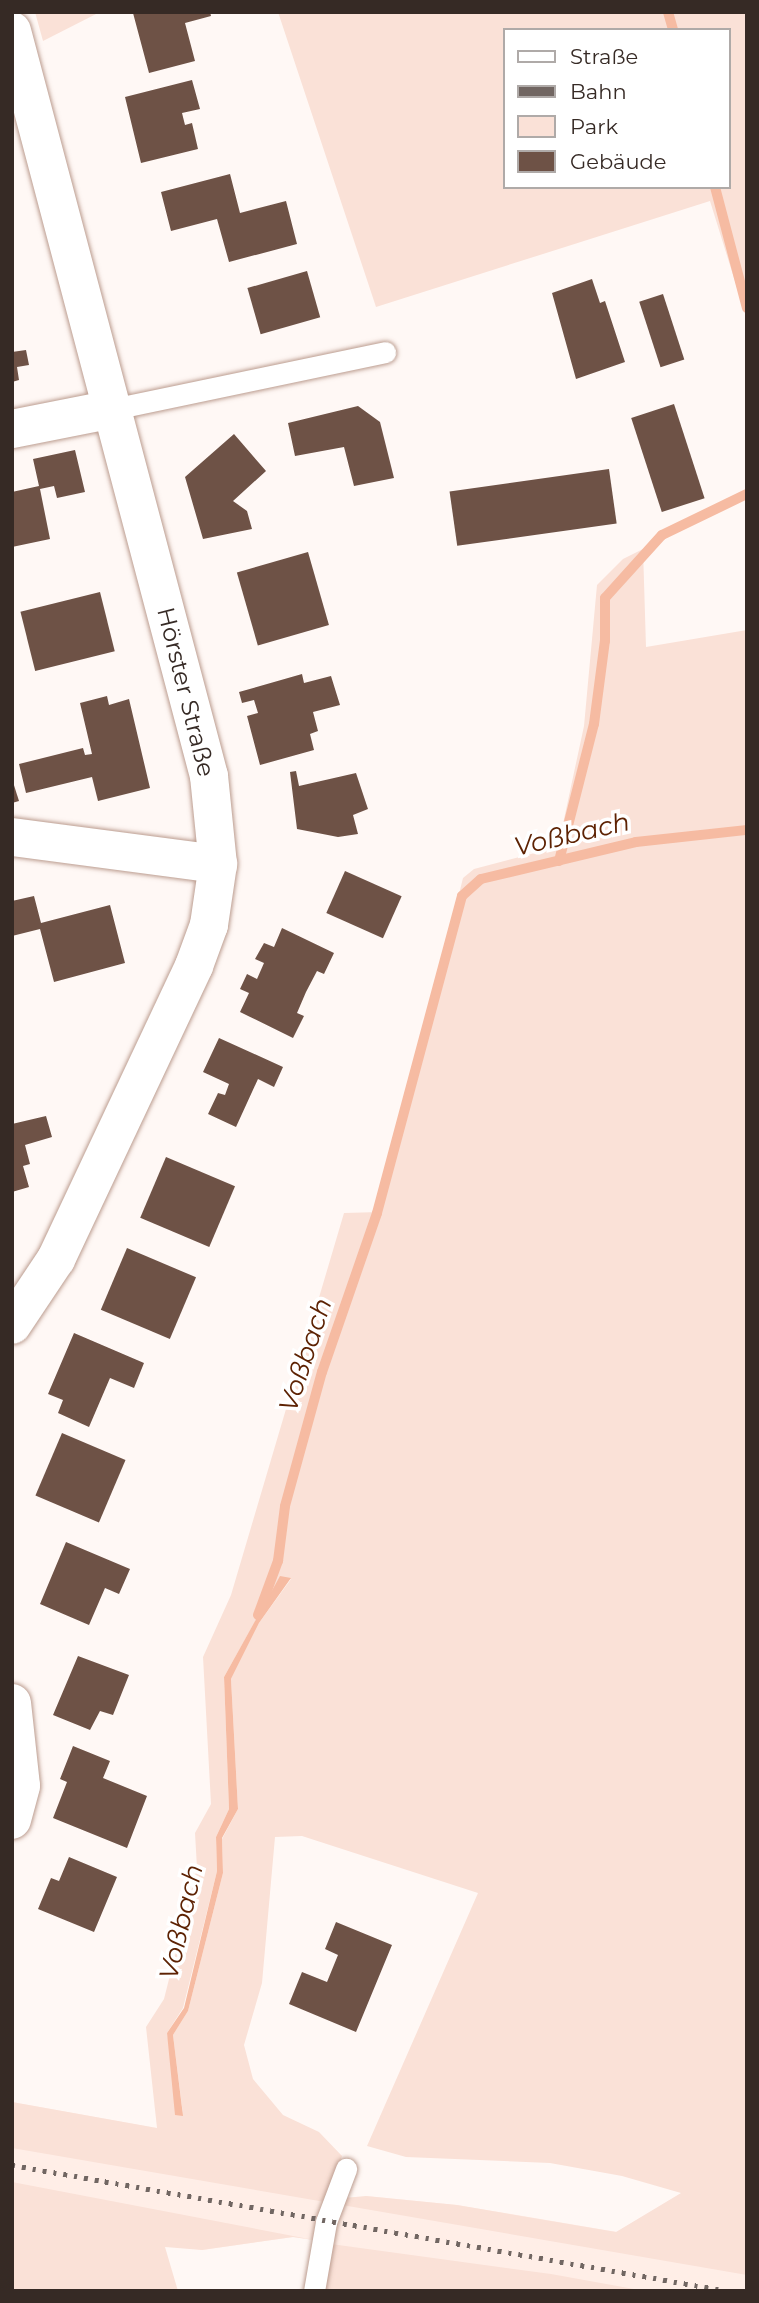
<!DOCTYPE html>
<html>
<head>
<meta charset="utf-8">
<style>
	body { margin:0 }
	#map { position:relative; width:759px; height:2303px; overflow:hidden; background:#fff8f5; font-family:Montserrat,sans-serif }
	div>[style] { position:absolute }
	.built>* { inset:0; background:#ffeee7 }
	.green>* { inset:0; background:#fae1d7 }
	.water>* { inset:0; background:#f6bba2 }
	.stream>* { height:10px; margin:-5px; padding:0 5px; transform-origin:5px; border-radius:5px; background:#f6bba2 }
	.building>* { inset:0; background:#6e5246; transform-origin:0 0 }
	.roads { filter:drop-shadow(0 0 2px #bc9d90) drop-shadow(0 0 2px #bc9d90) }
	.lane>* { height:21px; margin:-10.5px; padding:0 10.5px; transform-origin:10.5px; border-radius:10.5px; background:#fff }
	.street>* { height:38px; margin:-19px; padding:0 19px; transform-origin:19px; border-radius:19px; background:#fff }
	.rail>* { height:5px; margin-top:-2.5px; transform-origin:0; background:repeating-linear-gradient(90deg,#716662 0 3.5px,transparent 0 10.5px) }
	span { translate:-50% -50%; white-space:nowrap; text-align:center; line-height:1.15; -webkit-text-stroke:7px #fff; paint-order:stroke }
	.street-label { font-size:24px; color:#362a25 }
	.water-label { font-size:26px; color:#5d2203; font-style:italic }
	.frame { position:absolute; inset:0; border:14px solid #362a25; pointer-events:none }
	.legend { position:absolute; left:503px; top:28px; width:228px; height:161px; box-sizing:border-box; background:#fff; border:2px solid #afaaa8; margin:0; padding:9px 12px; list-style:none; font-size:21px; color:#362a25 }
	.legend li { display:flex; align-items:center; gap:14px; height:35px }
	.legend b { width:35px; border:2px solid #afaaa8 }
</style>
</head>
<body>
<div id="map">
	<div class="built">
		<div style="clip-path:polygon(12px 2102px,167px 2130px,327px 2191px,314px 2240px,293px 2237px,202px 2250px,12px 2216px)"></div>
		<div style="clip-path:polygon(366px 2196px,457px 2205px,747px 2254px,747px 2291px,523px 2291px,331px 2244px,342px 2205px)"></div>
	</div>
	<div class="green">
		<div style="clip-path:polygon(35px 12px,100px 12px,43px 41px)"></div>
		<div style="clip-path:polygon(evenodd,278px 12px,747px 12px,747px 320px,710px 201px,376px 307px,278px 12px,505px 30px,729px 30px,729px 187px,505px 187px,505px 30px)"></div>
		<div style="clip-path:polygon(evenodd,643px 549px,646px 647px,747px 630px,747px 2275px,342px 2205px,344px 2198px,366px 2196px,457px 2205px,616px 2232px,681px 2193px,622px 2176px,550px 2163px,406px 2157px,367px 2146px,478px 1893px,302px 1836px,275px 1837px,262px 1983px,244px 2045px,253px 2079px,283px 2115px,319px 2132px,342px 2156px,325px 2202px,12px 2148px,12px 2102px,157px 2128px,146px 2027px,164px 1999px,197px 1868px,195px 1833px,211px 1804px,203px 1657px,231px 1595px,344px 1213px,380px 1212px,463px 878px,474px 869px,558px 847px,584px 726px,597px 585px,623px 559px,643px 549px,280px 1577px,291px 1579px,259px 1623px,231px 1679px,238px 1809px,222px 1839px,223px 1873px,188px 2011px,173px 2035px,183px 2115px,167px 2033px,183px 2008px,217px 1871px,216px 1837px,229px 1809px,224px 1677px,280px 1577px)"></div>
		<div style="clip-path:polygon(12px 2182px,314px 2240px,293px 2237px,202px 2250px,165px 2247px,178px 2291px,12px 2291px)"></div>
		<div style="clip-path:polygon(331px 2244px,551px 2274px,645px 2291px,325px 2291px)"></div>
	</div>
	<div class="water">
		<div style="clip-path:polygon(280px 1576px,291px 1578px,259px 1623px,231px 1679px,238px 1809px,222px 1838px,223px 1873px,188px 2011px,173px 2035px,183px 2116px,175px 2115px,167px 2033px,184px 2008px,217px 1871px,216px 1837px,229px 1809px,224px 1677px)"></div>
	</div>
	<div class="stream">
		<div style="left:668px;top:12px;width:19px;rotate:74deg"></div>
		<div style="left:715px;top:187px;width:125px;rotate:75.2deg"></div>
		<div style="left:559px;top:861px;width:141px;rotate:-75.7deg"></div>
		<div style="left:594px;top:724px;width:84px;rotate:-82.5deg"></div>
		<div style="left:605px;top:641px;width:43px;rotate:-90deg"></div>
		<div style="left:605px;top:598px;width:85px;rotate:-47.9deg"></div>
		<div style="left:662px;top:535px;width:94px;rotate:-25.8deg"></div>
		<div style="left:258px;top:1615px;width:58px;rotate:-69.7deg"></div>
		<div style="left:278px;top:1561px;width:55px;rotate:-82.7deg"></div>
		<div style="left:285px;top:1506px;width:139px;rotate:-74.6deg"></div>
		<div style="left:322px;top:1372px;width:168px;rotate:-70.9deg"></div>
		<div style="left:377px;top:1213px;width:328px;rotate:-75deg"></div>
		<div style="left:462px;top:896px;width:25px;rotate:-42deg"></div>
		<div style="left:481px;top:879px;width:159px;rotate:-13.4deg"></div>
		<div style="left:636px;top:842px;width:112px;rotate:-6.2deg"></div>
	</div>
	<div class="building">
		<div style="clip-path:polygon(210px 12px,211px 16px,185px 23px,195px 61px,149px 73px,133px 13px)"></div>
		<div style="clip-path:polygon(192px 80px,200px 109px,182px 113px,185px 125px,192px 123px,198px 149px,141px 163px,125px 97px)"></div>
		<div style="clip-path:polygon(230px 174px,240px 213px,286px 201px,297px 244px,229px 262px,217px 219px,171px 231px,161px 192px)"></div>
		<div style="left:307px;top:271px;width:48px;height:62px;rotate:74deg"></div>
		<div style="clip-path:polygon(592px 279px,600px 303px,605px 301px,625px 362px,576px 379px,552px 293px)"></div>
		<div style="left:663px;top:294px;width:69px;height:25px;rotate:72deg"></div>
		<div style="clip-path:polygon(26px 350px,29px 365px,17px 367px,19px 380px,12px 382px,12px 352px)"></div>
		<div style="left:674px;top:404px;width:99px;height:45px;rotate:72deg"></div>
		<div style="clip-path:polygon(358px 406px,380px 422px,394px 478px,354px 486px,344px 447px,295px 456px,288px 423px)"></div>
		<div style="clip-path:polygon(234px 434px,266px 471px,233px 501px,247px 511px,252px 529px,203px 539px,185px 477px)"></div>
		<div style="clip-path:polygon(75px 450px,85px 492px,57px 498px,54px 486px,40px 489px,50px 539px,12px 547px,12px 492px,39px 486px,33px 459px)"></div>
		<div style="left:609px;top:469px;width:55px;height:161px;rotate:82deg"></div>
		<div style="left:308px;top:552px;width:76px;height:74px;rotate:74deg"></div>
		<div style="left:100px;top:592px;width:61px;height:82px;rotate:76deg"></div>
		<div style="clip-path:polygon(302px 674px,304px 683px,331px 676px,340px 705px,313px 712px,318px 731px,310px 734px,314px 750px,260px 765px,247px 716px,258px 713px,254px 700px,242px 703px,239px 692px)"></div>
		<div style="clip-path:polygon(107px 696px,109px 705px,129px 699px,150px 788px,98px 801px,92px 777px,26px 793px,19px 764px,83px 748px,85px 755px,92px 754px,80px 703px)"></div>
		<div style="clip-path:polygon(296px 771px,299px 786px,356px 773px,368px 809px,353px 815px,358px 834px,338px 837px,297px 829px,290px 772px)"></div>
		<div style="clip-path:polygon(12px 779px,19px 801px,12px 803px)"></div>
		<div style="left:345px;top:871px;width:62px;height:46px;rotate:24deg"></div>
		<div style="clip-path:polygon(34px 896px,41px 923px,110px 905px,125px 963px,54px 982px,40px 929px,12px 936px,12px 901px)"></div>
		<div style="clip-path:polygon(282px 928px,334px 953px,324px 974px,317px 971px,306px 992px,297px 1013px,304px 1016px,293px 1038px,240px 1012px,249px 993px,240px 989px,247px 974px,257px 979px,264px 963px,255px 959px,264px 943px,274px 947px)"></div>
		<div style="clip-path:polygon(219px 1038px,283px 1067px,274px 1087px,258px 1079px,236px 1127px,208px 1114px,218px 1093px,225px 1095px,229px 1084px,203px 1072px)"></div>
		<div style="clip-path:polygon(46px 1116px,52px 1137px,25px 1145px,30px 1164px,23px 1166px,29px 1187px,12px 1192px,12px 1124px)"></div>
		<div style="left:166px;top:1157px;width:75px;height:66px;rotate:23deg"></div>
		<div style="left:127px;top:1248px;width:75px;height:67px;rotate:23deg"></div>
		<div style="clip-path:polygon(74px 1333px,144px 1363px,134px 1388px,110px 1378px,89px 1427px,58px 1413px,63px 1400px,48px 1394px)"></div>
		<div style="left:62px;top:1433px;width:69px;height:68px;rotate:23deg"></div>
		<div style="clip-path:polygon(66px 1542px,130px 1569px,119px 1594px,105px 1588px,89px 1625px,40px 1604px)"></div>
		<div style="clip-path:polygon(78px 1656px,129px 1675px,113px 1715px,100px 1711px,90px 1730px,53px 1715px)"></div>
		<div style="clip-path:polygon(73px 1746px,110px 1761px,103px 1778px,147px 1796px,127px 1848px,53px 1818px,67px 1782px,60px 1779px)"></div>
		<div style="clip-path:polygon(69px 1857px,117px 1877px,94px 1932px,38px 1909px,51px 1878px,59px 1881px)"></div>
		<div style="clip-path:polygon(336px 1922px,392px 1945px,356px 2032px,289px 2004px,302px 1972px,327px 1982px,338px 1955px,325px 1949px)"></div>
	</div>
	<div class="roads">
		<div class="lane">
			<div style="left:113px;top:409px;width:278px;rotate:-11.8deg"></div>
			<div style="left:314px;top:2291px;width:70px;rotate:-80.1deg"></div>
			<div style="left:326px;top:2222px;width:57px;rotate:-69.3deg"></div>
		</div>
		<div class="street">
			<div style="left:12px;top:31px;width:771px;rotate:75.19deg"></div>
			<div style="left:209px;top:776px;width:88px;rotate:84.2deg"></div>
			<div style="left:218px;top:864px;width:62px;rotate:98.4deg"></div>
			<div style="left:209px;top:925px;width:44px;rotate:110.1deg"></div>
			<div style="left:194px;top:966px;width:324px;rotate:115.2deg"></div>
			<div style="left:56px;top:1259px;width:79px;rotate:123.7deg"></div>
			<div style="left:12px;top:429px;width:103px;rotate:-11.2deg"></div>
			<div style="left:12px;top:837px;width:208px;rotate:7.5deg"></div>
			<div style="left:12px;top:1703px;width:83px;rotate:83.8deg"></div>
			<div style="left:21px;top:1786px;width:35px;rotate:105deg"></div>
		</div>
	</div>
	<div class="rail">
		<div style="left:12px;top:2165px;width:726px;rotate:9.99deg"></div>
	</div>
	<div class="street-label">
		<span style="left:186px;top:692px;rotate:76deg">Hörster Straße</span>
	</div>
	<div class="water-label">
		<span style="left:572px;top:835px;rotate:-13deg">Voßbach</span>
		<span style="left:306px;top:1355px;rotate:-72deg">Voßbach</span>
		<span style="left:182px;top:1922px;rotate:-77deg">Voßbach</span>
	</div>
	<div class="frame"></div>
	<ul class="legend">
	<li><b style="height:9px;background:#fff"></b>Straße</li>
	<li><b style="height:9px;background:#716662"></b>Bahn</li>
	<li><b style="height:19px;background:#fae1d7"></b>Park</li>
	<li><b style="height:19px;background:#6e5246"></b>Gebäude</li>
	</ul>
</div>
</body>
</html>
